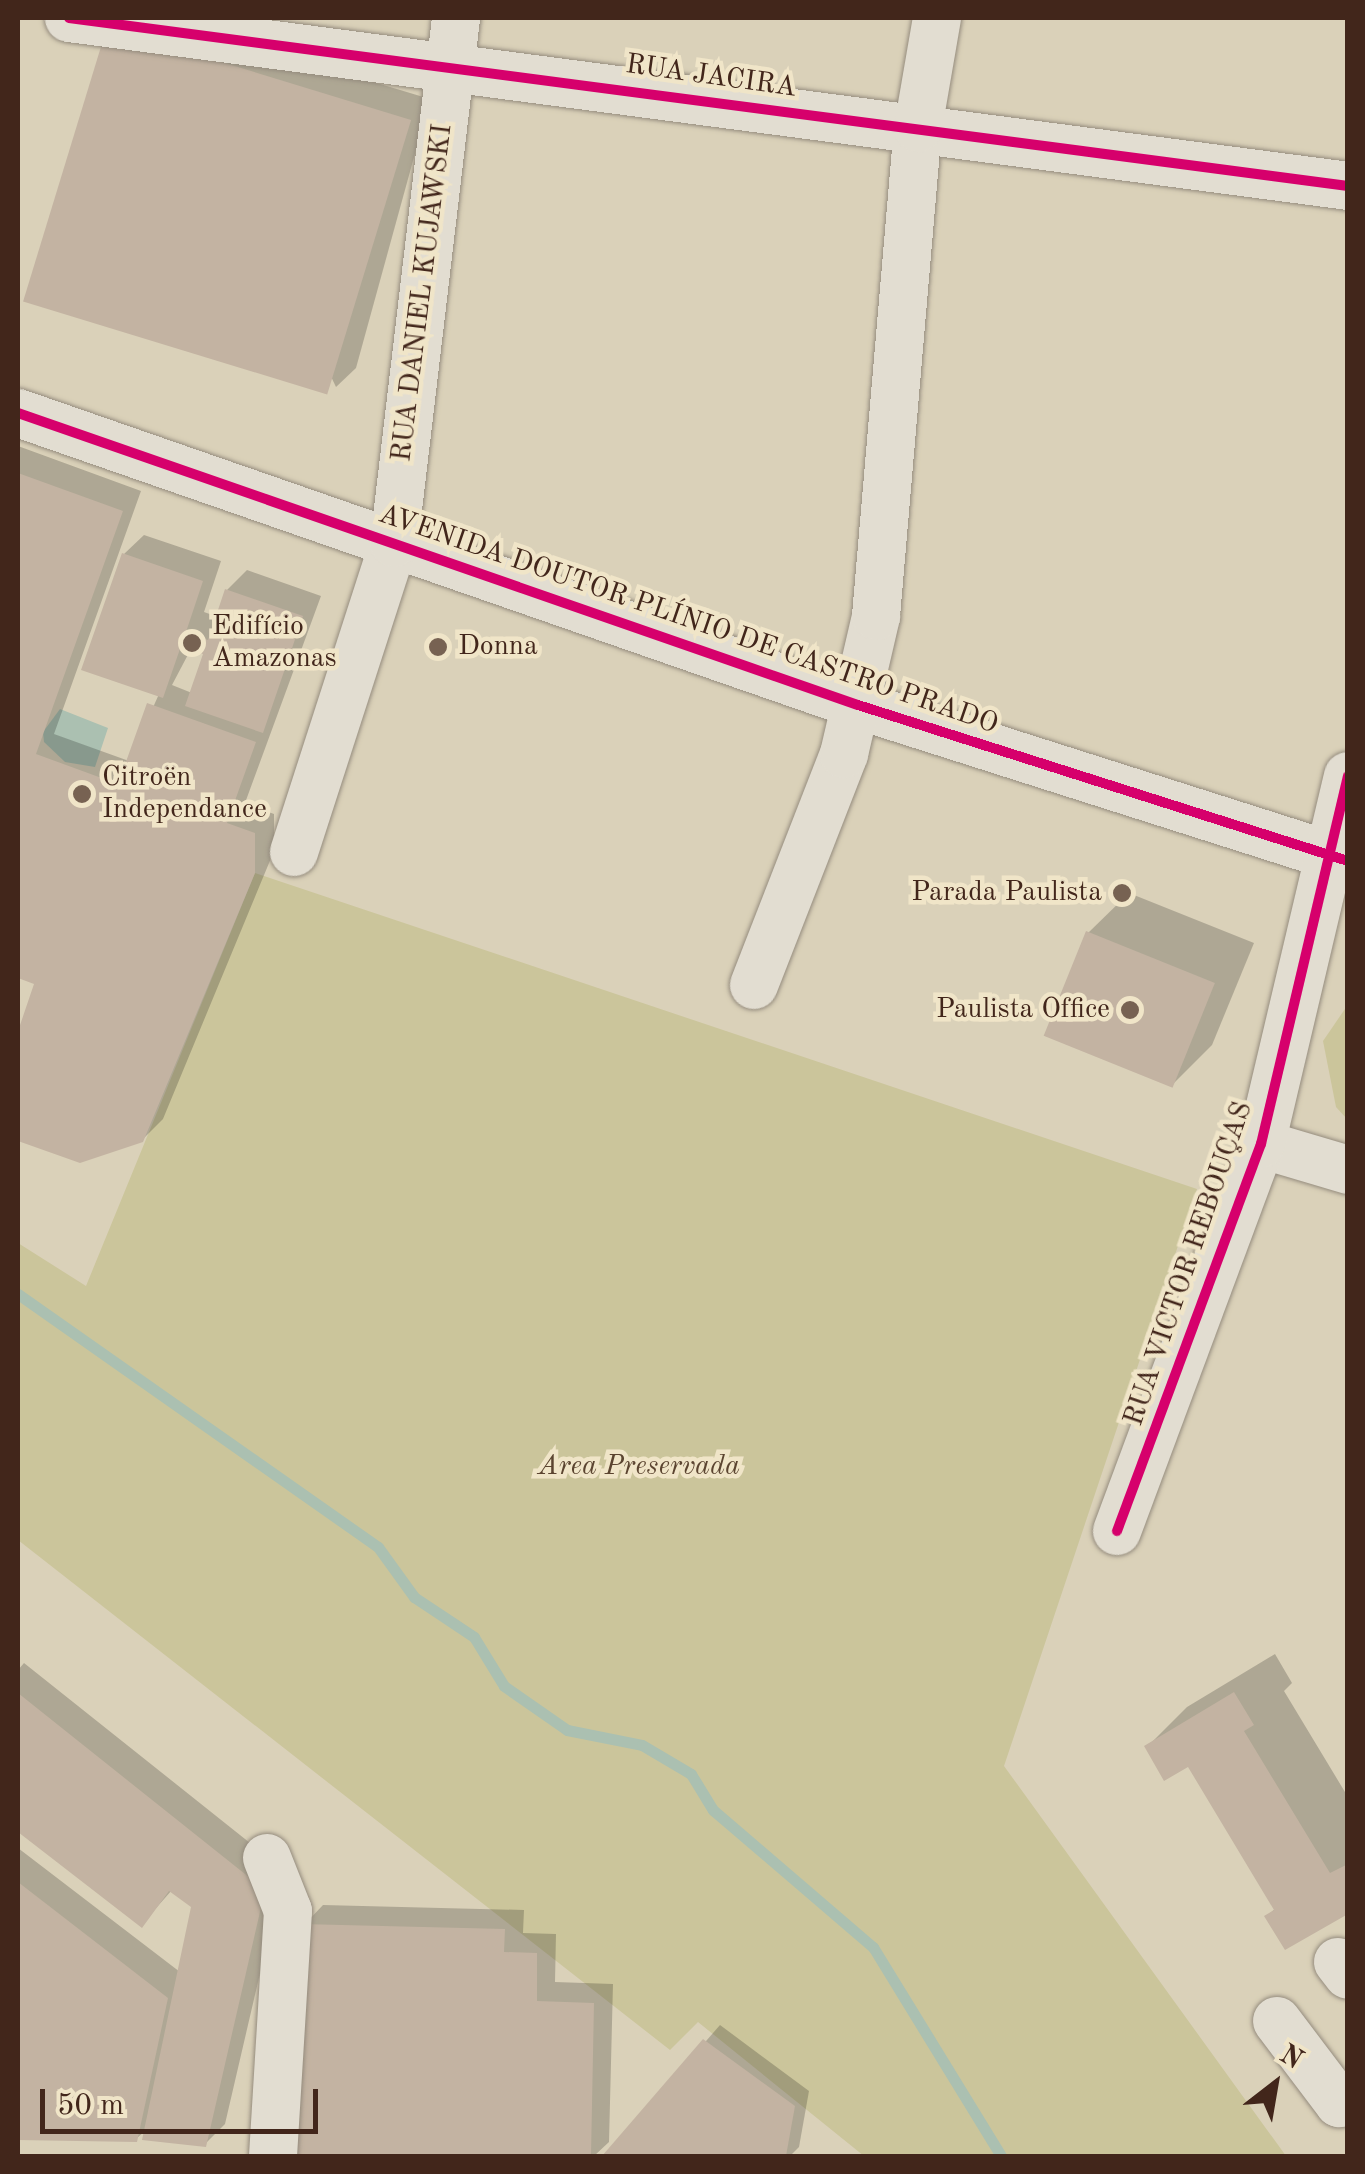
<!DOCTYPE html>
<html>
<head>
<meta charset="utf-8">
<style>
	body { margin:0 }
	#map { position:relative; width:1365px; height:2174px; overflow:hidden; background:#dad1b9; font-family:"Old Standard TT",serif }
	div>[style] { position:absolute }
	.green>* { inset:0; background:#cbc59b }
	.water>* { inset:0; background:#abc0b1 }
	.shadow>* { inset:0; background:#0003 }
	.stream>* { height:11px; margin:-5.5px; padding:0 5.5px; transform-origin:5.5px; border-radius:5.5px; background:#abc0b1 }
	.building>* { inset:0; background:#c3b3a2; transform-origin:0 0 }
	.roads { filter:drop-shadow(0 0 2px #958c7e) drop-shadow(0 0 2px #958c7e) }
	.minor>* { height:48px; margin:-24px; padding:0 24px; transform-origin:24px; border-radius:24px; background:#e2ddd1 }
	.cycleway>* { height:10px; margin:-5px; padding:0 5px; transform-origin:5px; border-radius:5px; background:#d6006c }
	.dots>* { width:28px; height:28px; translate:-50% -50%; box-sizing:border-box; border:5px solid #f0e5c8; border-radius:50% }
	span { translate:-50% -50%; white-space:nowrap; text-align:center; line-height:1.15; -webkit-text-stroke:9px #f0e5c8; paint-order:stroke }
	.street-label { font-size:28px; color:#42261b }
	.poi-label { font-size:28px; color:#42261b }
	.left { translate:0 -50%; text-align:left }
	.right { translate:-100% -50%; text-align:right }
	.park-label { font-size:28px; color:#5b4430; font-style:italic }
	.frame { position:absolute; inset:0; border:20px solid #42261b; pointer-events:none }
	.north { position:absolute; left:1225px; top:2034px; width:100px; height:100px; -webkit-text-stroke:8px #f0e5c8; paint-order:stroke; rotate:31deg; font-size:28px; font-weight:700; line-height:40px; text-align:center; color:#42261b }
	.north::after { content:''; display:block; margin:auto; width:35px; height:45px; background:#42261b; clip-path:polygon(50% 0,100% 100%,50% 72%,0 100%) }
	.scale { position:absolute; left:40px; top:2089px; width:278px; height:45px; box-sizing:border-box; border:5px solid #42261b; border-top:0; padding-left:12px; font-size:30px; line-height:35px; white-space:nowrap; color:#42261b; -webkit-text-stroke:8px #f0e5c8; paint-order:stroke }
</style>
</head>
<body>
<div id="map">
	<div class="green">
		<div style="clip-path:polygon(255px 873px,1197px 1189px,1004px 1766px,1286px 2156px,864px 2156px,698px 2022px,670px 2050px,18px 1540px,18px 1243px,86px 1286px)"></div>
		<div style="clip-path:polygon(1347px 1006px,1347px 1119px,1336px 1107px,1323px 1041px)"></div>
	</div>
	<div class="water">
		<div style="clip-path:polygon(60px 709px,108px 728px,95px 767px,65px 762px,44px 742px,43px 732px)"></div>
	</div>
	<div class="shadow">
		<div style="clip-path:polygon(161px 18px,430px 99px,356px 368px,336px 387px)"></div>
		<div style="clip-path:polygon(evenodd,18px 446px,141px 491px,54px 734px,129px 761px,159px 694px,124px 554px,144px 535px,221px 561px,204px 612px,218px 617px,227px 590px,247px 570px,321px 596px,245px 803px,274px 814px,274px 851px,163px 1119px,142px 1140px,80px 1161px,18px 1138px,18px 1038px,37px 982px,18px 975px,18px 446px,192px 647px,206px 652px,192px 693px,172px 685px,192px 647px)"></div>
		<div style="clip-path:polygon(1129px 893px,1254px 943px,1212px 1045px,1172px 1085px,1088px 933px)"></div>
		<div style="clip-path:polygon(1275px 1654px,1292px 1683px,1284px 1691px,1348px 1797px,1348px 1911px,1267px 1916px,1276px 1908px,1189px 1764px,1147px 1747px,1187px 1707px)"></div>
		<div style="clip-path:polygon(24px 1663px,284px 1870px,225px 2124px,205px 2144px,147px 2129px,136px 2139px,18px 2138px,18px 1848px,180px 1972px,194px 1906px,172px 1890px,142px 1924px,18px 1828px,18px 1670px)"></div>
		<div style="clip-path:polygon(323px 1905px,524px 1910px,523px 1933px,556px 1934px,555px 1982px,613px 1984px,609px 2142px,594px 2156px,299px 2154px,304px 1925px)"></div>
		<div style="clip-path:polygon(720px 2025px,809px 2091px,799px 2147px,790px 2156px,606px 2156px)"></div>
	</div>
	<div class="stream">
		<div style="left:18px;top:1294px;width:440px;rotate:35.1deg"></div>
		<div style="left:378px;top:1547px;width:62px;rotate:54.2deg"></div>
		<div style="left:414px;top:1597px;width:72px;rotate:33.7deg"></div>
		<div style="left:474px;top:1637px;width:57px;rotate:58.5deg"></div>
		<div style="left:504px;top:1686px;width:77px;rotate:34.9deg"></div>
		<div style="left:567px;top:1730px;width:76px;rotate:11.3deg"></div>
		<div style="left:642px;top:1745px;width:57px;rotate:30.6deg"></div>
		<div style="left:691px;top:1774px;width:42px;rotate:58.6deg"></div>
		<div style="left:713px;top:1810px;width:211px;rotate:40.6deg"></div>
		<div style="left:873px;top:1947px;width:245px;rotate:58.5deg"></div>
	</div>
	<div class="building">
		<div style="left:107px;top:27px;width:318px;height:287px;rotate:17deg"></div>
		<div style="clip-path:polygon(18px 473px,123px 511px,36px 754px,118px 784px,147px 703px,256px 742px,227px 823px,255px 833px,255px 873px,143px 1142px,80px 1163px,18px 1141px,18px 1031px,34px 984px,18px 978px)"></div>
		<div style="clip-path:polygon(122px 553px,203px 581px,186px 632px,208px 640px,225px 589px,303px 616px,263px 733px,185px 706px,203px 654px,181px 646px,163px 698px,81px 670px)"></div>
		<div style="left:1086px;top:931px;width:139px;height:113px;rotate:22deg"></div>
		<div style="clip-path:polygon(1234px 1692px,1254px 1725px,1244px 1731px,1330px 1873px,1348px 1864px,1348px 1914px,1285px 1950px,1264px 1916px,1274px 1910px,1188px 1767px,1164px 1781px,1144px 1746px)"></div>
		<div style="clip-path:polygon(18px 1693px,265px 1890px,206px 2147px,142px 2140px,191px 1907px,169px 1891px,142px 1928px,18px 1832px)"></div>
		<div style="clip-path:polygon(18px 1882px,168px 1998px,137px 2142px,18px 2140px)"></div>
		<div style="clip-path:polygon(301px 1924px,505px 1929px,504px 1952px,537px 1953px,537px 2001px,594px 2003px,591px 2156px,296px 2156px)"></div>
		<div style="clip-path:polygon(703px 2039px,795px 2106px,786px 2156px,602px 2156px)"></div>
	</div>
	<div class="roads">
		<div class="minor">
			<div style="left:69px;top:18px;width:1290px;rotate:7.48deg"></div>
			<div style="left:18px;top:413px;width:889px;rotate:19.17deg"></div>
			<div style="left:858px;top:705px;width:514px;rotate:17.66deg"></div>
			<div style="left:294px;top:852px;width:325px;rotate:-72.1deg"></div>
			<div style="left:394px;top:543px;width:529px;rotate:-83.26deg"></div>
			<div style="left:754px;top:985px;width:248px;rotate:-68.7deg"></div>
			<div style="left:844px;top:754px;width:142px;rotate:-76.9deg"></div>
			<div style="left:876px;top:616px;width:490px;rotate:-85.1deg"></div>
			<div style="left:918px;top:128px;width:112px;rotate:-80.2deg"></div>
			<div style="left:1261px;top:1144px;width:91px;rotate:16.6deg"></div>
			<div style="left:1117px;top:1531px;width:413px;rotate:-69.6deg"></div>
			<div style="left:1261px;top:1144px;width:378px;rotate:-76.7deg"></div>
			<div style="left:267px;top:1858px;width:57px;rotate:68.4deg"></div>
			<div style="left:288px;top:1911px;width:245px;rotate:93.5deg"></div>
			<div style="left:1338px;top:1962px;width:16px;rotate:52deg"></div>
			<div style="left:1277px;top:2021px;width:103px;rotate:52.9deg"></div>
			<div style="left:1339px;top:2103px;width:11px;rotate:-34deg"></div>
		</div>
	</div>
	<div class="cycleway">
		<div style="left:69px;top:18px;width:1290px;rotate:7.48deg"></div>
		<div style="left:18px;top:413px;width:889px;rotate:19.17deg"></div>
		<div style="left:858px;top:705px;width:514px;rotate:17.66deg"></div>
		<div style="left:1117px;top:1531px;width:413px;rotate:-69.6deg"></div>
		<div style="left:1261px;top:1144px;width:378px;rotate:-76.7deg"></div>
	</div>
	<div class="dots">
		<div style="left:192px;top:643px;background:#776252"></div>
		<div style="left:438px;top:647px;background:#776252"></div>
		<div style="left:82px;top:794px;background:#776252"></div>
		<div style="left:1122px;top:893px;background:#776252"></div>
		<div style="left:1130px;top:1010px;background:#776252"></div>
	</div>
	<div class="street-label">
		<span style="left:711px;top:77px;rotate:8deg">RUA JACIRA</span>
		<span style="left:423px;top:293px;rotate:-83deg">RUA DANIEL KUJAWSKI</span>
		<span style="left:688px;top:620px;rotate:19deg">AVENIDA DOUTOR PLÍNIO DE CASTRO PRADO</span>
		<span style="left:1189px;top:1264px;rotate:-71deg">RUA VICTOR REBOUÇAS</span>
	</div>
	<div class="poi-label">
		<span class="left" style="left:212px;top:643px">Edifício<br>Amazonas</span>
		<span class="left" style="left:458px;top:647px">Donna</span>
		<span class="left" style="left:102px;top:794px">Citroën<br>Independance</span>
		<span class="right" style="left:1102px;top:893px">Parada Paulista</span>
		<span class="right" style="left:1110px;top:1010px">Paulista Office</span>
	</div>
	<div class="park-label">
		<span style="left:639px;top:1467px">Area Preservada</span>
	</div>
	<div class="frame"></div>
	<div class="north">N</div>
	<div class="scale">50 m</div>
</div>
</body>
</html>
